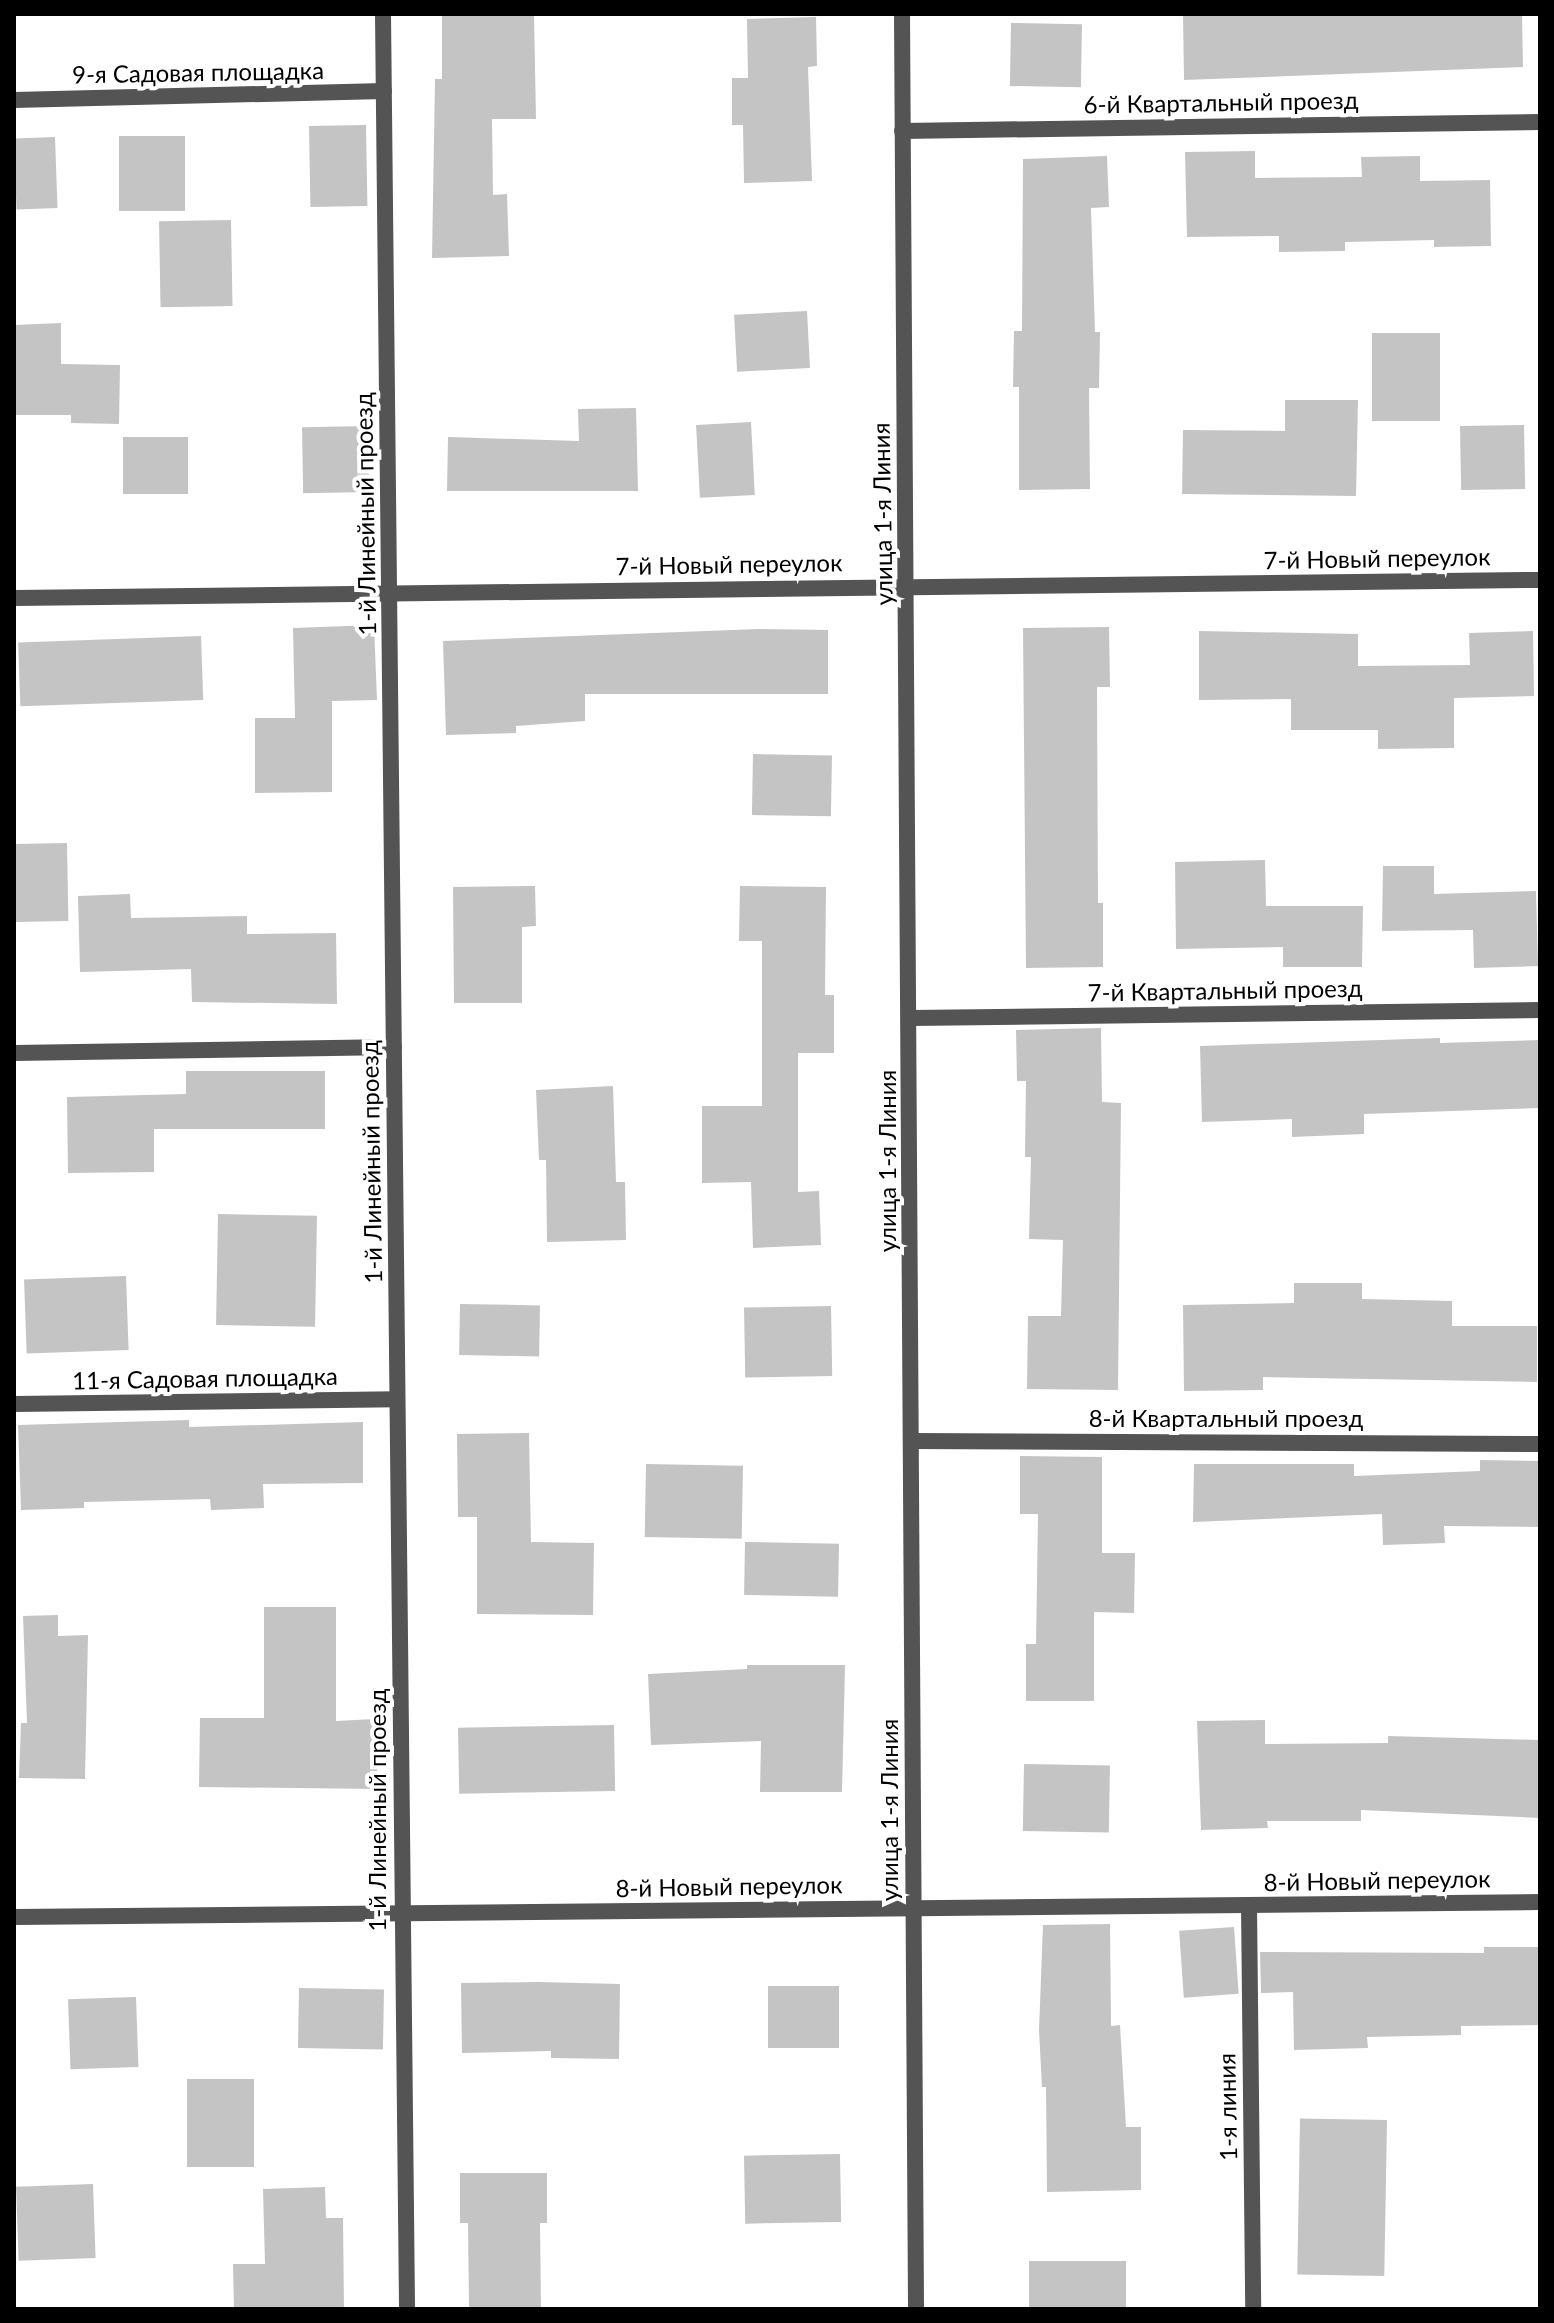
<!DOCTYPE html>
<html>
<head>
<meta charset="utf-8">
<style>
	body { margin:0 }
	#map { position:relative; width:1554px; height:2323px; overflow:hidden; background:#fff; font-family:Lato,sans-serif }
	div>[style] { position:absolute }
	.building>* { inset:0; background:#c4c4c4; transform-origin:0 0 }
	.street>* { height:16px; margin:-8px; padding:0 8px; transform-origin:8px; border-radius:8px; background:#545454 }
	span { translate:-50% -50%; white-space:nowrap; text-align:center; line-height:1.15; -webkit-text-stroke:8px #fff; paint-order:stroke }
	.street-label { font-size:24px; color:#000 }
	.frame { position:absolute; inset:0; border:16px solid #000; pointer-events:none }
</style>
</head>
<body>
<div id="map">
	<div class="building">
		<div style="clip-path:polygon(442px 14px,534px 14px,536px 119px,492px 119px,493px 195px,507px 194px,509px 256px,432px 258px,435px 79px,442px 79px)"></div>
		<div style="clip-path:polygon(1183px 14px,1522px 14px,1523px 67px,1184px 80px)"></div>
		<div style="clip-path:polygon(816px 17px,817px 66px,808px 67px,812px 181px,744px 183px,743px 125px,732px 125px,732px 78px,748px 78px,747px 19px)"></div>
		<div style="left:1011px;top:23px;width:71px;height:63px;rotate:1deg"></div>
		<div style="left:366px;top:125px;width:81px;height:57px;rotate:89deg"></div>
		<div style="left:119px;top:136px;width:66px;height:75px"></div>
		<div style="left:55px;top:137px;width:71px;height:41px;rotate:88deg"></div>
		<div style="clip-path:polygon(1255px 151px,1255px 178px,1362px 177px,1361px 157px,1420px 156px,1420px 181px,1490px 180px,1491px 246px,1434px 247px,1434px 240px,1345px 242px,1345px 251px,1279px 252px,1279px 236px,1187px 237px,1185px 152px)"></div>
		<div style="clip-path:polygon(1107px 156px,1109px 207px,1091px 208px,1095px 332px,1100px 332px,1099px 388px,1089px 388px,1090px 489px,1019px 490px,1019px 387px,1013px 387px,1014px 331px,1022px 331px,1023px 159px)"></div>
		<div style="left:231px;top:220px;width:86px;height:72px;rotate:89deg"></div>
		<div style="left:807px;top:311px;width:57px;height:73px;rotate:87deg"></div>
		<div style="clip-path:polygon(61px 323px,61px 364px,120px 365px,119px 424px,71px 423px,71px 415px,14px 415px,14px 325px)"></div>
		<div style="left:1440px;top:333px;width:88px;height:68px;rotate:90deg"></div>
		<div style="clip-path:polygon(1285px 400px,1358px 400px,1356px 496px,1182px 494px,1183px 430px,1285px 431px)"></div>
		<div style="clip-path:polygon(636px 408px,638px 491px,447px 491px,448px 437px,579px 441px,578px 409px)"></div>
		<div style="left:751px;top:422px;width:73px;height:55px;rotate:87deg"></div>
		<div style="left:1524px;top:425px;width:64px;height:64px;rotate:89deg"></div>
		<div style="left:368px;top:426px;width:66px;height:66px;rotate:89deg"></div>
		<div style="left:123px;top:437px;width:65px;height:57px"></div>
		<div style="clip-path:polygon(374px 625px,377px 700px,332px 701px,332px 792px,255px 793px,255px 718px,295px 718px,293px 628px)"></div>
		<div style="clip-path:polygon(1109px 627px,1110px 687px,1097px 687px,1098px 903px,1103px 903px,1103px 967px,1026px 968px,1023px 628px)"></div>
		<div style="clip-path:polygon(759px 629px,828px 630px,828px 694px,585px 694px,585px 721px,516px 726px,516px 733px,446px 735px,443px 641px)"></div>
		<div style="clip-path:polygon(1199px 631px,1358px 634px,1358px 666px,1470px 665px,1469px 633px,1533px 631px,1534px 696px,1454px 698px,1454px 748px,1378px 749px,1378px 730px,1291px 730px,1291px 699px,1199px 700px)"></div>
		<div style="left:201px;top:636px;width:64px;height:183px;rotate:88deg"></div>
		<div style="left:753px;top:754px;width:79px;height:61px;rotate:1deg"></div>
		<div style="left:67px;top:843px;width:78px;height:53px;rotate:89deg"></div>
		<div style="clip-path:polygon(1265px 860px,1266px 906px,1363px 906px,1362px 967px,1283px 967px,1283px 947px,1176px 949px,1175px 862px)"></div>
		<div style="clip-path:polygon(1383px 866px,1434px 866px,1434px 894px,1536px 891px,1538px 966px,1474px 968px,1473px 930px,1382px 931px)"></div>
		<div style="clip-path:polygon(535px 886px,536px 926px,522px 927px,522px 1003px,454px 1003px,453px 887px)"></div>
		<div style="clip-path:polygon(740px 886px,826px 887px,825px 995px,834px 995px,834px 1053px,798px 1053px,798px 1192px,819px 1191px,821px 1245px,753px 1248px,751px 1182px,702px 1183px,702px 1106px,762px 1106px,762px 941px,739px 941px)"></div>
		<div style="clip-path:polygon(130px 894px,131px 918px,247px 916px,247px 934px,336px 933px,337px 1004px,192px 1002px,191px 969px,80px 972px,78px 896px)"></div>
		<div style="clip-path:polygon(1101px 1028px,1102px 1102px,1121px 1103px,1118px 1390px,1027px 1389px,1028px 1316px,1061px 1316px,1063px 1240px,1029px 1239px,1031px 1157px,1025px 1157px,1026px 1081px,1017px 1081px,1016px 1030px)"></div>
		<div style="clip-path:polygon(1440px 1038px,1440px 1043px,1540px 1040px,1540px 1108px,1364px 1114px,1364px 1134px,1292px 1137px,1292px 1119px,1202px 1122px,1200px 1046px)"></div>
		<div style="clip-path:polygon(186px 1071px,325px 1071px,325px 1129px,154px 1129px,154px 1172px,68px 1173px,67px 1097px,186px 1094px)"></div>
		<div style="clip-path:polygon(613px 1086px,616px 1182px,625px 1182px,626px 1240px,547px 1242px,546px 1160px,539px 1160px,536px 1090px)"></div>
		<div style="left:218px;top:1214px;width:99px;height:111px;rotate:1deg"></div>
		<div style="left:126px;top:1276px;width:74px;height:102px;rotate:88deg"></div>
		<div style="clip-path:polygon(1294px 1283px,1362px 1283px,1362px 1299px,1452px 1301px,1452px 1326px,1537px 1326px,1537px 1382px,1263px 1377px,1263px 1390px,1184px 1391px,1183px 1305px,1294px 1303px)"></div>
		<div style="left:460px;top:1304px;width:80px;height:51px;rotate:1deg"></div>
		<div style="left:831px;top:1306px;width:70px;height:87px;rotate:89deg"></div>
		<div style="clip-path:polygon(189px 1420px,189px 1427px,363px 1422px,363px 1483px,263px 1484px,264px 1508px,211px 1510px,210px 1499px,84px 1502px,84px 1508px,21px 1510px,18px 1425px)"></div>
		<div style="clip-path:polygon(529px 1433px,531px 1542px,594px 1543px,593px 1615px,477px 1614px,477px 1517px,458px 1517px,457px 1434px)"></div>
		<div style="clip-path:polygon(1020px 1456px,1102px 1457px,1102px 1553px,1135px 1553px,1134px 1613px,1094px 1612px,1094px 1701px,1026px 1701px,1026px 1644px,1036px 1644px,1038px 1514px,1020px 1514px)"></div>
		<div style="clip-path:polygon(1480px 1460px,1540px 1461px,1540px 1527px,1444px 1526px,1445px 1543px,1383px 1545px,1382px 1514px,1193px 1522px,1194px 1464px,1354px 1464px,1354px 1476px,1480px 1471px)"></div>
		<div style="left:646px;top:1464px;width:97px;height:73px;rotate:1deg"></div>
		<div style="left:745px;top:1542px;width:94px;height:53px;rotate:1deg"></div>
		<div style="clip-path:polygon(264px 1607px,336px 1607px,336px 1721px,375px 1719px,378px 1789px,199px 1787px,200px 1718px,264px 1718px)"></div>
		<div style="clip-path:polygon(58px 1615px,58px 1636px,88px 1635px,85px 1779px,19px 1778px,21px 1723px,27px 1723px,23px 1616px)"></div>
		<div style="clip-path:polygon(747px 1665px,845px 1665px,842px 1792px,760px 1792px,761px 1741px,651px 1745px,648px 1674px,747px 1669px)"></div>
		<div style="clip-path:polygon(1265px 1720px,1265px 1744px,1388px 1743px,1388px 1736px,1540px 1740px,1540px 1818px,1361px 1810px,1361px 1821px,1267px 1821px,1268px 1828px,1201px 1830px,1197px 1721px)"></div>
		<div style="left:614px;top:1725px;width:66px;height:156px;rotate:89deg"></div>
		<div style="left:1024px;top:1764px;width:86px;height:67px;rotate:1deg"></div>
		<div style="clip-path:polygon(1110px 1924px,1111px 2026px,1120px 2025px,1126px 2127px,1141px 2127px,1141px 2190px,1047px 2192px,1046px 2087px,1042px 2087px,1039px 2030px,1043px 1925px)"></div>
		<div style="left:1234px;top:1927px;width:67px;height:55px;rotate:86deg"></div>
		<div style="clip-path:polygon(1484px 1947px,1540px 1947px,1540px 2025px,1461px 2026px,1461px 2035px,1367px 2037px,1368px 2048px,1294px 2050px,1293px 1992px,1261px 1993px,1260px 1952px,1484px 1953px)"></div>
		<div style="clip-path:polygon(538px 1982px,620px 1984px,619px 2059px,551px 2058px,551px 2051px,462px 2053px,461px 1983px)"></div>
		<div style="left:768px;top:1986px;width:71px;height:62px"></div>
		<div style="left:299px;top:1988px;width:85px;height:60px;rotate:1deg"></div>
		<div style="left:136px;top:1997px;width:70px;height:68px;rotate:88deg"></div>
		<div style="left:187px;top:2079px;width:67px;height:88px"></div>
		<div style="left:1387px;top:2120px;width:156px;height:87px;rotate:91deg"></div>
		<div style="left:840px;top:2154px;width:68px;height:96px;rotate:89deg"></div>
		<div style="clip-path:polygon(460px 2173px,547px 2173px,547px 2223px,540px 2223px,541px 2309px,469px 2309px,468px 2223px,460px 2223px)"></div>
		<div style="left:93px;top:2184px;width:74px;height:77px;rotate:88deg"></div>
		<div style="clip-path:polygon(325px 2187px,326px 2218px,343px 2218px,344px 2309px,234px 2309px,233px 2264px,265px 2264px,263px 2189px)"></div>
		<div style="left:1126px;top:2261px;width:48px;height:97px;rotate:90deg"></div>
	</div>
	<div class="street">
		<div style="left:383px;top:14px;width:2295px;rotate:89.4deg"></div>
		<div style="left:902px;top:14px;width:2295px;rotate:89.65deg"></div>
		<div style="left:14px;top:100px;width:370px;rotate:-1.4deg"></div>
		<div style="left:902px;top:131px;width:638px;rotate:-0.81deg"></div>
		<div style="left:14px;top:598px;width:1526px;rotate:-0.68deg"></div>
		<div style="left:911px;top:1018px;width:629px;rotate:-0.73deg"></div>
		<div style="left:14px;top:1053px;width:380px;rotate:-0.9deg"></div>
		<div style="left:14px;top:1404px;width:383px;rotate:-0.7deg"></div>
		<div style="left:911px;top:1441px;width:629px;rotate:0.27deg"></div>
		<div style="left:1249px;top:1905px;width:404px;rotate:89.4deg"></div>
		<div style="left:14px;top:1917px;width:1526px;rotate:-0.56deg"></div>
	</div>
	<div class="street-label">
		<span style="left:198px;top:72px;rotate:-1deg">9-я Садовая площадка</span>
		<span style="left:1221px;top:102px;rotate:-1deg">6-й Квартальный проезд</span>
		<span style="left:365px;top:514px;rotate:-91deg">1-й Линейный проезд</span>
		<span style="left:882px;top:514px;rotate:-91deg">улица 1-я Линия</span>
		<span style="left:1377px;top:558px;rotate:-1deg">7-й Новый переулок</span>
		<span style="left:729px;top:564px;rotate:-1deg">7-й Новый переулок</span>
		<span style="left:1225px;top:990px;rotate:-1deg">7-й Квартальный проезд</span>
		<span style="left:887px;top:1161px;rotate:-90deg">улица 1-я Линия</span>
		<span style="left:371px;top:1162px;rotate:-91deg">1-й Линейный проезд</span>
		<span style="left:205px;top:1378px;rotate:-1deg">11-я Садовая площадка</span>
		<span style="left:1226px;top:1418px">8-й Квартальный проезд</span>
		<span style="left:377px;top:1810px;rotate:-90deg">1-й Линейный проезд</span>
		<span style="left:889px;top:1810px;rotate:-90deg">улица 1-я Линия</span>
		<span style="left:1377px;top:1880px;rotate:-1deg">8-й Новый переулок</span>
		<span style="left:729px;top:1886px;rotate:-1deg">8-й Новый переулок</span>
		<span style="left:1227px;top:2107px;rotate:-91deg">1-я линия</span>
	</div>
	<div class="frame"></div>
</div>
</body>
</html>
